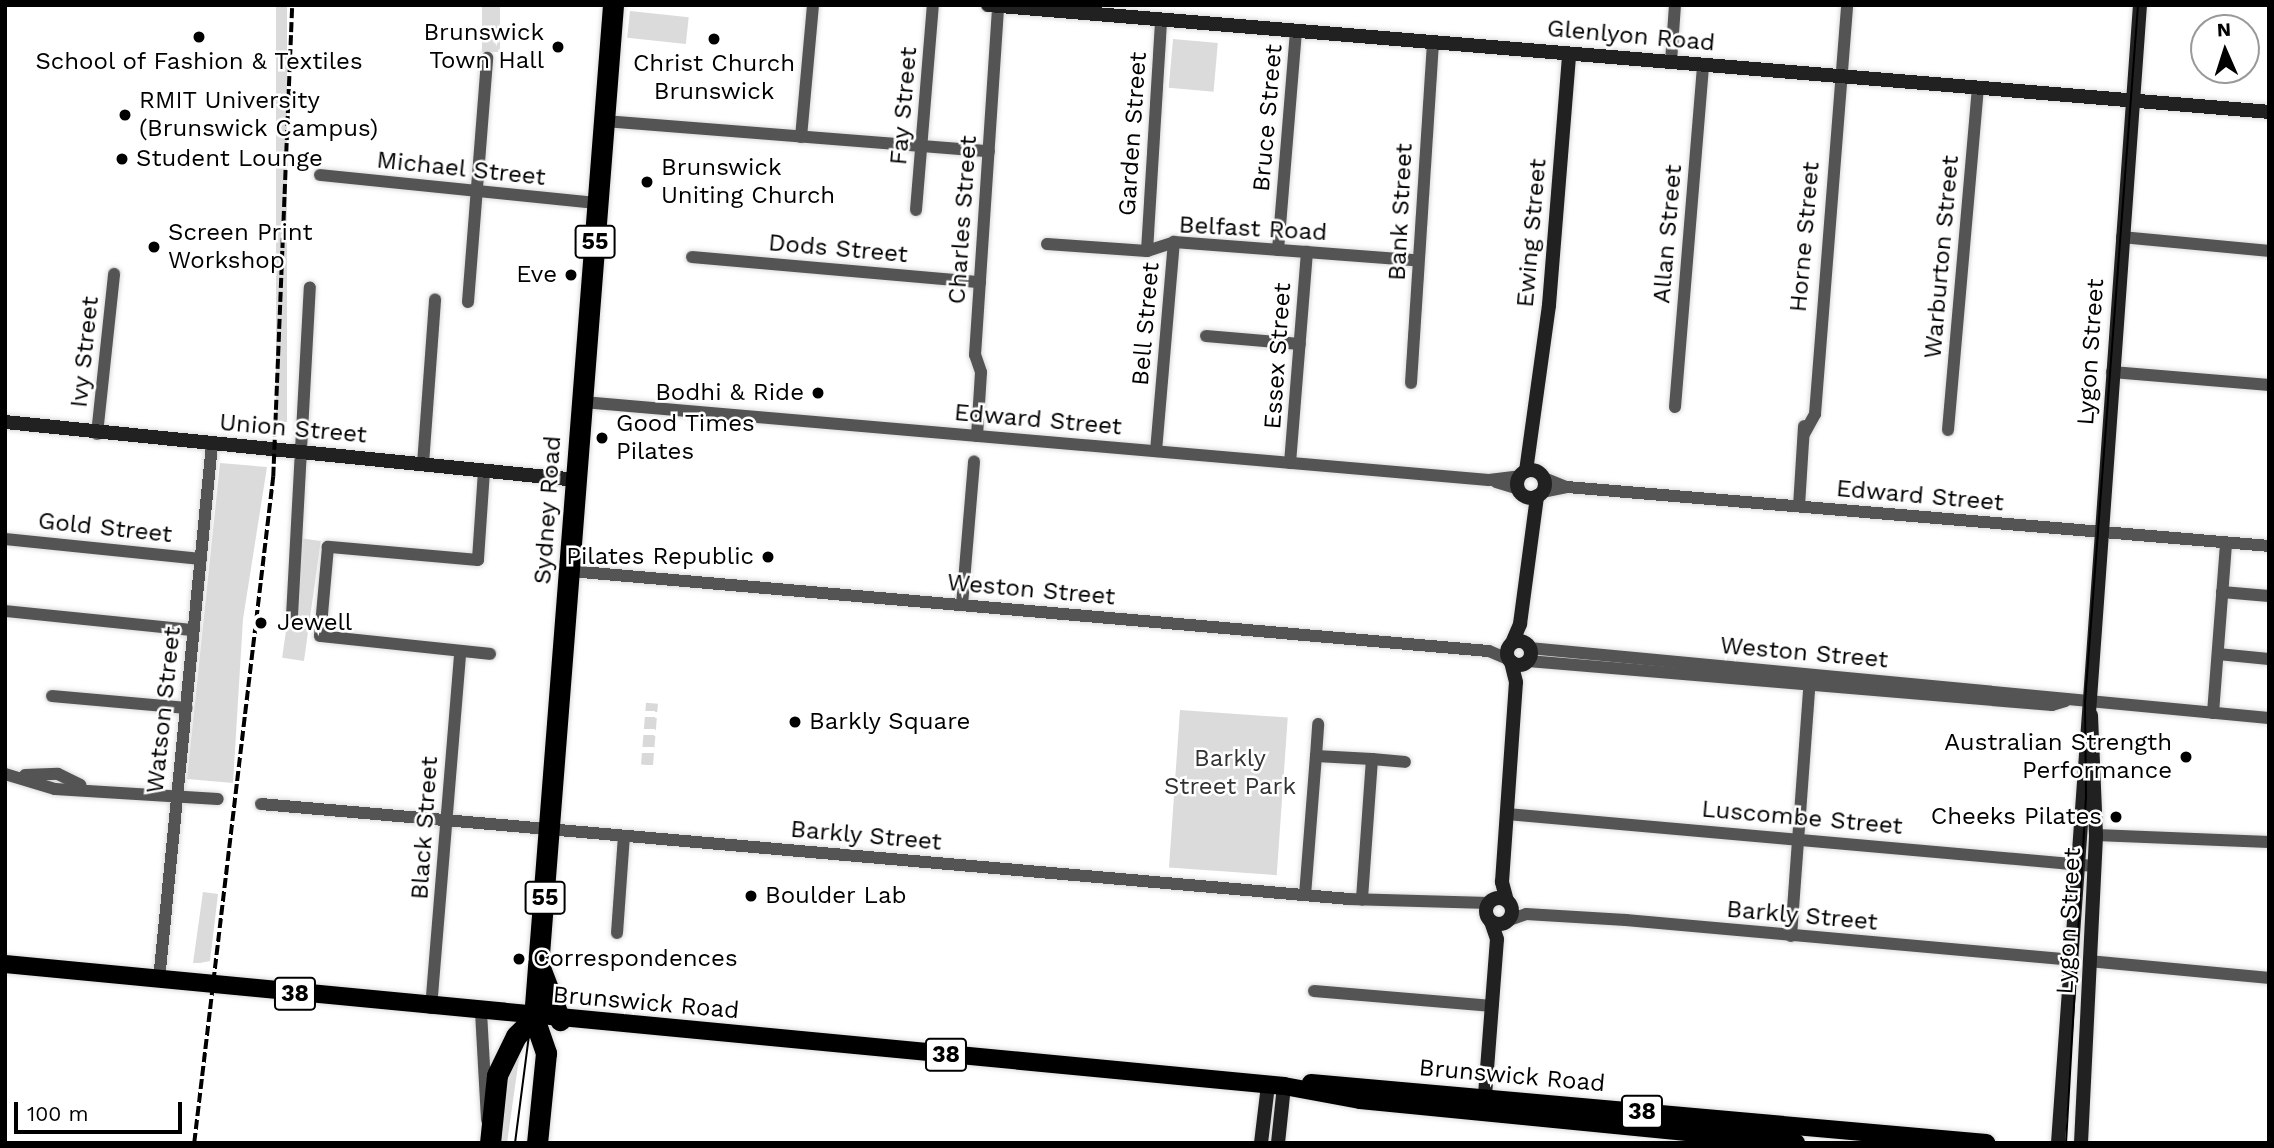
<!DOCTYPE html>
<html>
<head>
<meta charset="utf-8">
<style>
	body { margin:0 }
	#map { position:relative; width:2274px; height:1148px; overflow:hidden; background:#fff; font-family:"Work Sans",sans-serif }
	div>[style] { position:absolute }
	.green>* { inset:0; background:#dbdbdb; transform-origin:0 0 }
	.street-tunnel>* { height:12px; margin-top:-6px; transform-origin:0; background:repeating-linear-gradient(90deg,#d9d9d9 0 12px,transparent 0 18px) }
	.roads { filter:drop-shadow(0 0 2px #dbdbdb) drop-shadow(0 0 2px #dbdbdb) }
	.street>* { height:12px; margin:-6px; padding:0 6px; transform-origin:6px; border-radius:6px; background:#545454 }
	.secondary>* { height:14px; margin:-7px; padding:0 7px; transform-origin:7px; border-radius:7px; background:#212121 }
	.secondary>.ring { margin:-7px; padding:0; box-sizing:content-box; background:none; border:14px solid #212121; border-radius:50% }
	.primary>* { height:18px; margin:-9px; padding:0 9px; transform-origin:9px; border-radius:9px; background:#000 }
	.highway>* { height:21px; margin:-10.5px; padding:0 10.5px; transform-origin:10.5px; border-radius:10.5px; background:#000 }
	.tram>* { height:2px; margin:-1px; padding:0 1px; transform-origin:1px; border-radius:1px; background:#000 }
	.rail>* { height:3.5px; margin-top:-1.75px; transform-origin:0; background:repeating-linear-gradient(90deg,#000 0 10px,transparent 0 13.5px) }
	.dots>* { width:19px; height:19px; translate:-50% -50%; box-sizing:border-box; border:4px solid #fff; border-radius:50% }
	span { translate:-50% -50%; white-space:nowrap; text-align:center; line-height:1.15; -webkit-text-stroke:5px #fff; paint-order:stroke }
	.shield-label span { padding:2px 5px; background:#fff; border:2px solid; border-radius:5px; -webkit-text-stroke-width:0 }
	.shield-label { font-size:23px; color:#000; font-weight:700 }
	.poi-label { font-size:24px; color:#000 }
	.right { translate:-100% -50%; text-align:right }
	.left { translate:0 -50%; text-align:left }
	.street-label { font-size:24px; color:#000 }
	.park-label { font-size:24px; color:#323232 }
	.frame { position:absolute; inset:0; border:7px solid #000; pointer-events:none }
	.north { position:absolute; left:2190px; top:14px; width:70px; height:70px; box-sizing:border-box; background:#fff; border:2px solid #999; border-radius:50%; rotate:357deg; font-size:19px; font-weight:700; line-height:28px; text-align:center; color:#000 }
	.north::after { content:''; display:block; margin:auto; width:24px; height:32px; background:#000; clip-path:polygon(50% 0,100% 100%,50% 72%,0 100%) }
	.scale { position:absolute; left:14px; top:1102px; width:168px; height:32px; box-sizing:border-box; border:4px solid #000; border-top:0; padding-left:9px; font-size:21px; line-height:24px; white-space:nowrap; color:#000; -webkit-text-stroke:5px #fff; paint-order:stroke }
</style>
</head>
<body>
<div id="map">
	<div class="green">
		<div style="left:276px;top:5px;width:11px;height:417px"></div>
		<div style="left:482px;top:5px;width:18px;height:47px"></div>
		<div style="left:630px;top:11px;width:59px;height:27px;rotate:6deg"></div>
		<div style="left:1173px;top:39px;width:45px;height:49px;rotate:5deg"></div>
		<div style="clip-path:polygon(220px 463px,267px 467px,243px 619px,233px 783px,187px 779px)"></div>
		<div style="left:299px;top:538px;width:22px;height:121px;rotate:8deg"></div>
		<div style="left:1180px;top:710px;width:108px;height:158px;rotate:4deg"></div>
		<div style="clip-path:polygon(203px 892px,218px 894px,210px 961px,200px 963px,193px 963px)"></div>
		<div style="clip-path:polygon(521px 1044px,507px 1143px,498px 1143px,499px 1096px)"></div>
	</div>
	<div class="street-tunnel">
		<div style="left:647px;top:765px;width:62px;rotate:-85.4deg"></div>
	</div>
	<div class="roads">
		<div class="street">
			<div style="left:1671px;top:62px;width:57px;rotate:-86deg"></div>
			<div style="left:604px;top:121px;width:386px;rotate:4.5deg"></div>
			<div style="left:801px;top:137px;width:133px;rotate:-84.8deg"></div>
			<div style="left:320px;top:175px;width:279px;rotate:5.8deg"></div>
			<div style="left:916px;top:210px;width:206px;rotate:-85.3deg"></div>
			<div style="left:2122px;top:237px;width:148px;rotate:5.4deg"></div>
			<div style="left:1047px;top:244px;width:100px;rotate:4deg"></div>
			<div style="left:1147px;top:251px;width:28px;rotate:-18deg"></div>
			<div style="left:1174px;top:242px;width:242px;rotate:4.3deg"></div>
			<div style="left:1278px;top:250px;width:220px;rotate:-85.3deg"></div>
			<div style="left:1147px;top:251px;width:232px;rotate:-86.5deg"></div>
			<div style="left:692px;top:257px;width:289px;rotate:5deg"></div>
			<div style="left:468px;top:302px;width:245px;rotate:-85.5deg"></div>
			<div style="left:1206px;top:336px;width:94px;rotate:4.9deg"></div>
			<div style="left:2112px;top:372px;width:158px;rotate:4.7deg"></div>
			<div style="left:1411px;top:383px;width:342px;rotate:-86.3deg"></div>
			<div style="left:583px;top:402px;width:909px;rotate:4.92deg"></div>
			<div style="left:1489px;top:480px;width:31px;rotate:-7deg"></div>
			<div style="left:1675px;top:407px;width:343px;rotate:-85.3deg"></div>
			<div style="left:1948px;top:430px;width:343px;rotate:-85deg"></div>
			<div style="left:97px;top:434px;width:161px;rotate:-83.9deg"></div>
			<div style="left:1804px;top:434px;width:23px;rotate:-61deg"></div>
			<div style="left:1815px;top:414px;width:410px;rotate:-85.5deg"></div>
			<div style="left:977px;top:436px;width:64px;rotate:-86.4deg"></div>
			<div style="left:981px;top:372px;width:18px;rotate:-109deg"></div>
			<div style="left:975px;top:355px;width:350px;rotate:-86.2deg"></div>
			<div style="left:1156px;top:451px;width:210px;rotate:-85.1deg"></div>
			<div style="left:1290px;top:463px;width:212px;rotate:-85.4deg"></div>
			<div style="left:423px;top:464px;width:165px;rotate:-85.8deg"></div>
			<div style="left:484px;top:471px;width:89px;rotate:93.9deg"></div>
			<div style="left:478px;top:560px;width:151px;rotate:-175deg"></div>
			<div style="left:328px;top:547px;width:89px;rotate:95.1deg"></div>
			<div style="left:320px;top:636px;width:171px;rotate:6deg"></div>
			<div style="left:1544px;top:478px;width:24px;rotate:22deg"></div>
			<div style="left:1496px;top:482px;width:24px;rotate:17deg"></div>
			<div style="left:1542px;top:492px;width:25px;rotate:-11deg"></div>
			<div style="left:1567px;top:487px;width:704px;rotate:4.8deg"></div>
			<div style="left:1799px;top:506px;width:80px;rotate:-86.4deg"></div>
			<div style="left:5px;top:539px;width:197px;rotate:5.8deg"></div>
			<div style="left:570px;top:571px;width:922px;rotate:4.98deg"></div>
			<div style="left:1489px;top:651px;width:21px;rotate:23deg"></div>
			<div style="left:2222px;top:592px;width:47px;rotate:4.9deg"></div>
			<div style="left:962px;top:605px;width:144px;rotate:-85.2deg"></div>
			<div style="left:5px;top:611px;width:189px;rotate:5.8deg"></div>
			<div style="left:292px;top:616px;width:329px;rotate:-86.9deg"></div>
			<div style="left:1529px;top:648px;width:743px;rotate:5.4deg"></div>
			<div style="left:2218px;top:654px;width:51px;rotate:5.6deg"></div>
			<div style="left:1528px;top:661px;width:526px;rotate:4.8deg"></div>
			<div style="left:2052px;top:705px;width:14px;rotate:-17deg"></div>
			<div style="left:52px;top:696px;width:135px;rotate:5.1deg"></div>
			<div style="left:2213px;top:713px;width:170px;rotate:-85.6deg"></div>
			<div style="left:1316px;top:756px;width:32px;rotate:-86deg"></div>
			<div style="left:1372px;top:759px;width:33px;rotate:5deg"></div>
			<div style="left:5px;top:774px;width:52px;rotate:16.7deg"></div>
			<div style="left:55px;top:789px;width:163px;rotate:3.5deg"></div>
			<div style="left:25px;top:775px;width:33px;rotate:-2deg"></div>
			<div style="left:58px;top:774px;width:25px;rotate:26deg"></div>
			<div style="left:261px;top:804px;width:1091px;rotate:4.99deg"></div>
			<div style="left:1348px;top:899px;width:141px;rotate:1.6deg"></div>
			<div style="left:1507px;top:814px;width:589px;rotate:5.06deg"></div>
			<div style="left:2096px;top:835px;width:173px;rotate:2.3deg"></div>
			<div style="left:1305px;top:895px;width:139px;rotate:-85.5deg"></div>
			<div style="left:1316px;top:756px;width:56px;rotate:3.1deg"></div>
			<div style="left:1372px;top:759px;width:141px;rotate:94.1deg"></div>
			<div style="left:1509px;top:920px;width:18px;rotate:-19deg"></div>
			<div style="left:1526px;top:914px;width:100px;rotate:3.4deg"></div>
			<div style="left:1626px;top:920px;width:449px;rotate:5.1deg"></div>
			<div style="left:617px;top:933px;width:97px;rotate:-85.9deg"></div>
			<div style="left:1791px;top:936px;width:258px;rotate:-85.8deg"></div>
			<div style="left:2089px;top:961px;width:181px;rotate:5.4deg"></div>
			<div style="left:159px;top:980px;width:539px;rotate:-84.35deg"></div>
			<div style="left:1314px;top:991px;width:179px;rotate:4.8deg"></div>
			<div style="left:431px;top:1008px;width:357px;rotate:-85.3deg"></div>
			<div style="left:481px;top:1012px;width:108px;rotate:86.8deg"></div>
		</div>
		<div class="secondary">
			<div style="left:988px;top:5px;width:1285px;rotate:4.77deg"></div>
			<div style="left:5px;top:422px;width:575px;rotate:5.79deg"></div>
			<div class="ring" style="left:1517px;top:470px;width:14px;height:14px"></div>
			<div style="left:1526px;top:471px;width:168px;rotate:-82.1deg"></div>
			<div style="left:1549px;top:305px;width:251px;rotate:-85.4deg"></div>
			<div class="ring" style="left:1507px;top:641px;width:10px;height:10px"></div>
			<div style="left:1512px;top:643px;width:21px;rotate:-67deg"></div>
			<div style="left:1520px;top:624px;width:129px;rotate:-82.4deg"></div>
			<div class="ring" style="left:1486px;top:898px;width:12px;height:12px"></div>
			<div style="left:1507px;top:901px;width:20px;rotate:-105deg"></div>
			<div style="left:1502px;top:882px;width:200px;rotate:-86deg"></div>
			<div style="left:1516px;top:682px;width:21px;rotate:-104deg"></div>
			<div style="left:1484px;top:1108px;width:169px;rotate:-85.6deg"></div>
			<div style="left:1497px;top:939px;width:18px;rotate:-109deg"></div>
			<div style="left:1261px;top:1143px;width:58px;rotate:-83.1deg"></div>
			<div style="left:1278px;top:1143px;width:57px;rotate:-84deg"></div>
			<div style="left:2058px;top:1143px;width:1141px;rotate:-85.88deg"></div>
			<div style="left:2081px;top:1143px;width:308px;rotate:-87.2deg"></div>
			<div style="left:2096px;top:835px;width:120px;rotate:-92.4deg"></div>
		</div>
		<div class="primary">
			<div style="left:5px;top:964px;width:1285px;rotate:5.45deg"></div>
			<div style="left:1284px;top:1086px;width:77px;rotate:10.4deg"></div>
			<div style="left:1360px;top:1100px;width:438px;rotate:5.6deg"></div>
			<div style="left:1311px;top:1083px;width:678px;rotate:5.08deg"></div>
		</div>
		<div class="highway">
			<div style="left:539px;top:965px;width:59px;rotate:69.1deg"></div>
			<div style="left:534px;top:1018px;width:1016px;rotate:-85.54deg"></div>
			<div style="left:534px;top:1018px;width:37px;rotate:71deg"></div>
			<div style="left:546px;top:1053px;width:90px;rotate:95.7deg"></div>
			<div style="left:490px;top:1143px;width:68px;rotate:-84.1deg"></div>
			<div style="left:497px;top:1075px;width:43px;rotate:-64deg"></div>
			<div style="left:516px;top:1036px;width:25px;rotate:-45deg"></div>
		</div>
	</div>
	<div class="tram">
		<div style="left:515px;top:1143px;width:148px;rotate:-82.6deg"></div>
		<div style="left:534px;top:996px;width:994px;rotate:-85.61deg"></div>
		<div style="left:2066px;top:1143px;width:346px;rotate:-86.7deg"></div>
		<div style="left:2086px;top:798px;width:96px;rotate:-90.6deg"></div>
		<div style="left:2085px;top:702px;width:699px;rotate:-85.65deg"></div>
	</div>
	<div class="rail">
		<div style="left:194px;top:1143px;width:671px;rotate:-83.24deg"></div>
		<div style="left:273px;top:477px;width:472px;rotate:-87.7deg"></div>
	</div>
	<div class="dots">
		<div style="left:199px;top:37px;background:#000"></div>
		<div style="left:714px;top:39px;background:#000"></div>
		<div style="left:558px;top:47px;background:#000"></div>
		<div style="left:125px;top:115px;background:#000"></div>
		<div style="left:122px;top:159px;background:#000"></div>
		<div style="left:647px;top:182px;background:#000"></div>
		<div style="left:154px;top:247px;background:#000"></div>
		<div style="left:571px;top:275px;background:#000"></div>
		<div style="left:818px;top:393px;background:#000"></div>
		<div style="left:602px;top:438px;background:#000"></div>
		<div style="left:768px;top:557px;background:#000"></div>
		<div style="left:261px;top:623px;background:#000"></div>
		<div style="left:795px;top:722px;background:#000"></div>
		<div style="left:2186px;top:757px;background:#000"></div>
		<div style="left:2116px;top:817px;background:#000"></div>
		<div style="left:751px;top:896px;background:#000"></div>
		<div style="left:519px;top:959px;background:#000"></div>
	</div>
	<div class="shield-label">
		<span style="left:595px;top:242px">55</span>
		<span style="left:545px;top:898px">55</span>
		<span style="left:295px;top:994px">38</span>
		<span style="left:946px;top:1055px">38</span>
		<span style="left:1642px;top:1112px">38</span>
	</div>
	<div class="poi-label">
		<span class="right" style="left:544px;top:47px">Brunswick<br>Town Hall</span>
		<span style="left:199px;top:62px">School of Fashion &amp; Textiles</span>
		<span style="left:714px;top:78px">Christ Church<br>Brunswick</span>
		<span class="left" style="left:139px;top:115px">RMIT University<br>(Brunswick Campus)</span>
		<span class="left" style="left:136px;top:159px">Student Lounge</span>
		<span class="left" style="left:661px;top:182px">Brunswick<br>Uniting Church</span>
		<span class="left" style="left:168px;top:247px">Screen Print<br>Workshop</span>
		<span class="right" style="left:557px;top:275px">Eve</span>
		<span class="right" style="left:804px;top:393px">Bodhi &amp; Ride</span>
		<span class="left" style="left:616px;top:438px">Good Times<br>Pilates</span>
		<span class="right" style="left:754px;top:557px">Pilates Republic</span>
		<span class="left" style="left:277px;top:623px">Jewell</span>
		<span class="left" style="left:809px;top:722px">Barkly Square</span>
		<span class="right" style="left:2172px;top:757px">Australian Strength<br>Performance</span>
		<span class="right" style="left:2102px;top:817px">Cheeks Pilates</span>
		<span class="left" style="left:765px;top:896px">Boulder Lab</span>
		<span class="left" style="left:533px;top:959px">Correspondences</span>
	</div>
	<div class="street-label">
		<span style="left:1631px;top:36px;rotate:5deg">Glenlyon Road</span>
		<span style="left:904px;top:106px;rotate:-85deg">Fay Street</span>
		<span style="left:1268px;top:118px;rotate:-85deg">Bruce Street</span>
		<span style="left:1133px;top:134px;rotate:-86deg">Garden Street</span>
		<span style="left:461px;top:169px;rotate:6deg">Michael Street</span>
		<span style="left:1401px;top:212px;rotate:-87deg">Bank Street</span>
		<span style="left:963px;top:220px;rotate:-86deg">Charles Street</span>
		<span style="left:1253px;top:229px;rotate:3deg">Belfast Road</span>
		<span style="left:1532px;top:233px;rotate:-85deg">Ewing Street</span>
		<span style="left:1668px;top:234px;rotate:-85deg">Allan Street</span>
		<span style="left:1805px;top:237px;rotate:-85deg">Horne Street</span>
		<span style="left:838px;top:249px;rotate:5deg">Dods Street</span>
		<span style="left:1942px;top:257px;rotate:-85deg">Warburton Street</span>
		<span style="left:1146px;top:324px;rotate:-85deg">Bell Street</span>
		<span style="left:85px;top:352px;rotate:-84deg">Ivy Street</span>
		<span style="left:2091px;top:352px;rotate:-86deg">Lygon Street</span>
		<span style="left:1278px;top:356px;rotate:-86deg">Essex Street</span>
		<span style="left:1038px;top:420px;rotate:5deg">Edward Street</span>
		<span style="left:293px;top:429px;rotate:5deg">Union Street</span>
		<span style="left:1920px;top:496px;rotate:5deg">Edward Street</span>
		<span style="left:548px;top:510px;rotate:-86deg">Sydney Road</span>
		<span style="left:105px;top:528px;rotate:6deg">Gold Street</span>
		<span style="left:1031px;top:590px;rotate:5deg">Weston Street</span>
		<span style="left:1804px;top:653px;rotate:5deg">Weston Street</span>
		<span style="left:164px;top:710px;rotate:-84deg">Watson Street</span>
		<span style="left:1802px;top:818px;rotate:5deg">Luscombe Street</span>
		<span style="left:425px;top:828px;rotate:-86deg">Black Street</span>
		<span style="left:866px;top:836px;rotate:5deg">Barkly Street</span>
		<span style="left:1802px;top:916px;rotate:5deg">Barkly Street</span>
		<span style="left:2069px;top:921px;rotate:-87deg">Lygon Street</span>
		<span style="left:646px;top:1003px;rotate:5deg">Brunswick Road</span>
		<span style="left:1512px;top:1076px;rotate:5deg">Brunswick Road</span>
	</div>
	<div class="park-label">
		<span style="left:1230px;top:773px">Barkly<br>Street Park</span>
	</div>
	<div class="frame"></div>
	<div class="north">N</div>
	<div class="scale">100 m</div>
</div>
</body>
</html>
